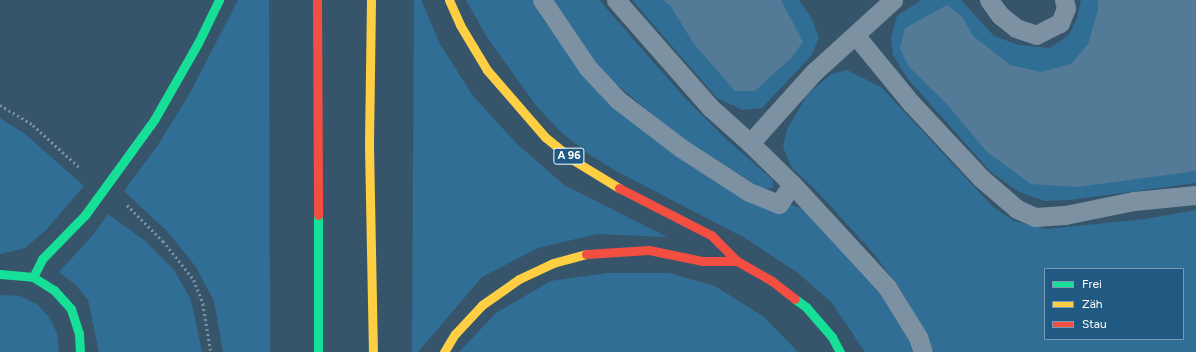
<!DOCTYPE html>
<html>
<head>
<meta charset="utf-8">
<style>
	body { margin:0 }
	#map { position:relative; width:1196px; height:352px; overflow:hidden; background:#36556b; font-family:Figtree,sans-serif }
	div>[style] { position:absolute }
	.green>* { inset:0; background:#316e96 }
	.water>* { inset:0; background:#537b97 }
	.path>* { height:2.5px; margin-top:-1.25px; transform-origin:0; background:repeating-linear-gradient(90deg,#7c91a1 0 2px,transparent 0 5px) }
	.lane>* { height:19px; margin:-9.5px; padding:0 9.5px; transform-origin:9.5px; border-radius:9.5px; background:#7c91a1 }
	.fast>* { height:9px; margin:-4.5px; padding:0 4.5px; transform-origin:4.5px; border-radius:4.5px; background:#16e098 }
	.slow>* { height:9px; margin:-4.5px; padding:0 4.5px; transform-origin:4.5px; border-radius:4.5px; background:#ffcf43 }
	.jam>* { height:9px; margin:-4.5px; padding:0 4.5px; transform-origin:4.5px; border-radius:4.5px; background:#f24e42 }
	span { translate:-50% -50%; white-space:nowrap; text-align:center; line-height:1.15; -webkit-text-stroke:3.5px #205981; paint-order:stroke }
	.shield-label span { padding:1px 3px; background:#205981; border:1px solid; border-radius:3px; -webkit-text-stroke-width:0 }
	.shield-label { font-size:11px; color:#fff; font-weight:700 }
	.legend { position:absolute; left:1044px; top:268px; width:140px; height:72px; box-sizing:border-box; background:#205981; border:1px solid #799bb3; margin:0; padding:5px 7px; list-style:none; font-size:12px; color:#fff }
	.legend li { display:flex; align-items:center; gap:8px; height:20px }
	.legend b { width:20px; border:1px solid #799bb3 }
</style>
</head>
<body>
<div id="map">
	<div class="green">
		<div style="clip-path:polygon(238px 0,269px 0,270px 352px,223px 352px,214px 301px,196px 267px,168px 232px,124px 191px,158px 145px,190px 93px)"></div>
		<div style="clip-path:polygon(414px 0,421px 0,440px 44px,473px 96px,516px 143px,564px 185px,667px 237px,597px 234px,538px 248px,482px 277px,418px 352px,412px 352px)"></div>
		<div style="clip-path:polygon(466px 0,534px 0,544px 21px,586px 74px,781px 212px,791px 205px,802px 208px,883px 295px,916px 352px,865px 352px,832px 303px,798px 273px,745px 238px,618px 172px,590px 155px,563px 134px,538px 108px,488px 39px)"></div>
		<div style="clip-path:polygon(550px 0,599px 0,683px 96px,727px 140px,773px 180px,773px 188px,763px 189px,675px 134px,599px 69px)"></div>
		<div style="clip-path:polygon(632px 0,799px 0,812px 19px,819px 38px,811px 56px,762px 108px,743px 110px,717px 98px)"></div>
		<div style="clip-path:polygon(921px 0,961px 0,994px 36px,1019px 45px,1050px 48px,1069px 35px,1077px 18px,1081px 0,1196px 0,1196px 183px,1070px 200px,1045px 201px,1019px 192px,991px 172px,908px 79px,893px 55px,891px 38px,897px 16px)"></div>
		<div style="clip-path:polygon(evenodd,847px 70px,881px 87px,993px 207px,1014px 221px,1046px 229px,1145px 219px,1196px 210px,1196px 352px,934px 352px,904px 295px,875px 255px,819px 193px,792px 168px,783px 147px,787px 129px,808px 94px,831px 74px,847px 70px,1045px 269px,1183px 269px,1183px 339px,1045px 339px,1045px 269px)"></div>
		<div style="clip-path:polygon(0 118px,25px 134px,84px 186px,46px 230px,25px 248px,0 254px)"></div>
		<div style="clip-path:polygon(108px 214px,144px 240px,174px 270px,191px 300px,202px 352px,99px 352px,88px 300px,76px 285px,59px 272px,93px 235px)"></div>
		<div style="clip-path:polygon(607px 273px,669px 273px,715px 286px,764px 317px,798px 352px,459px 352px,496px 313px,551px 281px)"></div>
		<div style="clip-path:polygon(0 295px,20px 296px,37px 304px,49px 317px,57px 333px,59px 352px,0 352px)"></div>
	</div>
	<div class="water">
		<div style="clip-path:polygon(663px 0,781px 0,803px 42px,791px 58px,755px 91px,735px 91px,694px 44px,670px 5px)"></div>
		<div style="clip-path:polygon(1098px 0,1196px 0,1196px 171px,1077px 187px,1031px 184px,987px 152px,945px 102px,909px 67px,900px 48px,905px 28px,947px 5px,962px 17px,973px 36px,1010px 65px,1041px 72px,1071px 64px,1088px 44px,1098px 10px)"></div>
	</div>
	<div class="path">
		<div style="left:0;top:105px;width:39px;rotate:31deg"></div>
		<div style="left:33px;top:125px;width:65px;rotate:42.5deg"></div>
		<div style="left:127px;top:205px;width:51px;rotate:45deg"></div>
		<div style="left:163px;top:241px;width:50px;rotate:51.5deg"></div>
		<div style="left:194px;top:280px;width:26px;rotate:69deg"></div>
		<div style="left:203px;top:304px;width:49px;rotate:80.5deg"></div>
	</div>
	<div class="lane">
		<div style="left:542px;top:0;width:82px;rotate:55.9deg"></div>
		<div style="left:588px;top:68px;width:44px;rotate:46.8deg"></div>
		<div style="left:618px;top:100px;width:79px;rotate:37.3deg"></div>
		<div style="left:681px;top:148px;width:81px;rotate:32.9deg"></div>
		<div style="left:749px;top:192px;width:32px;rotate:22deg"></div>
		<div style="left:779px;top:204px;width:24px;rotate:-57deg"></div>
		<div style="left:792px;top:184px;width:59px;rotate:-135.7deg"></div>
		<div style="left:616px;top:0;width:144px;rotate:48.7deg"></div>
		<div style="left:711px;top:108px;width:52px;rotate:41.9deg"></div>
		<div style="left:750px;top:143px;width:96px;rotate:-48deg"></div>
		<div style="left:814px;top:72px;width:107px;rotate:-42.3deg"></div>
		<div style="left:989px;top:0;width:19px;rotate:54deg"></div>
		<div style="left:1000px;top:15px;width:21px;rotate:39deg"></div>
		<div style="left:1016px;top:28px;width:21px;rotate:19deg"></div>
		<div style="left:1036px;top:35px;width:27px;rotate:-27deg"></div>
		<div style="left:1060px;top:23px;width:16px;rotate:-68deg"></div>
		<div style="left:1066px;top:8px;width:8px;rotate:-104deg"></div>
		<div style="left:856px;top:36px;width:87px;rotate:50.6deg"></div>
		<div style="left:911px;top:103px;width:103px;rotate:47deg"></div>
		<div style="left:981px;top:178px;width:48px;rotate:40.7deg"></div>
		<div style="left:1017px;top:209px;width:20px;rotate:24deg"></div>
		<div style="left:1035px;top:217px;width:30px;rotate:-4deg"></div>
		<div style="left:1065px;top:215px;width:70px;rotate:-11.5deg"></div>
		<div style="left:1134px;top:201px;width:62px;rotate:-5.5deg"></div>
		<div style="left:792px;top:184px;width:140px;rotate:47.3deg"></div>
		<div style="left:887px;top:287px;width:59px;rotate:58.2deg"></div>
		<div style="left:918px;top:337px;width:16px;rotate:72deg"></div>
	</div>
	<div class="fast">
		<div style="left:318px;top:215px;width:137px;rotate:90deg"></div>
		<div style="left:0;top:274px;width:33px;rotate:5deg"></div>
		<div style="left:33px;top:277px;width:25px;rotate:32deg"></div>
		<div style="left:54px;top:290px;width:25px;rotate:48deg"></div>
		<div style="left:71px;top:309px;width:25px;rotate:72deg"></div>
		<div style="left:79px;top:333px;width:19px;rotate:87deg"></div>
		<div style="left:33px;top:277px;width:20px;rotate:-63deg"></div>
		<div style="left:42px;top:259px;width:62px;rotate:-45.7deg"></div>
		<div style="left:85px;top:215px;width:117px;rotate:-54deg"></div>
		<div style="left:154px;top:120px;width:89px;rotate:-60.3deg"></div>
		<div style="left:198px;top:43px;width:48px;rotate:-64deg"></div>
		<div style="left:795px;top:299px;width:14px;rotate:36deg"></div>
		<div style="left:806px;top:307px;width:40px;rotate:49deg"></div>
		<div style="left:832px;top:337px;width:17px;rotate:62deg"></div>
	</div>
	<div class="slow">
		<div style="left:371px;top:0;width:146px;rotate:90.8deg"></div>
		<div style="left:369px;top:146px;width:206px;rotate:88.9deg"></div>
		<div style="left:449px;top:0;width:27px;rotate:66deg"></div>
		<div style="left:460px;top:25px;width:52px;rotate:59deg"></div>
		<div style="left:487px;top:70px;width:89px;rotate:49.1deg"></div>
		<div style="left:545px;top:137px;width:36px;rotate:39deg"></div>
		<div style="left:573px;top:160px;width:54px;rotate:31.3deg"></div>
		<div style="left:444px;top:352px;width:21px;rotate:-59deg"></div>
		<div style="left:455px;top:334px;width:40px;rotate:-47deg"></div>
		<div style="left:482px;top:305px;width:45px;rotate:-35.1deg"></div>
		<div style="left:519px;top:279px;width:38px;rotate:-25deg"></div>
		<div style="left:553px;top:263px;width:34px;rotate:-15deg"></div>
	</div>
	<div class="jam">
		<div style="left:317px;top:0;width:215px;rotate:89.7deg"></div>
		<div style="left:619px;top:188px;width:103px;rotate:27.1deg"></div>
		<div style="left:711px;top:235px;width:37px;rotate:45deg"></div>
		<div style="left:737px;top:261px;width:40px;rotate:29.7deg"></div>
		<div style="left:772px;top:281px;width:29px;rotate:38deg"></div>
		<div style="left:586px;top:254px;width:63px;rotate:-3.6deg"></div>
		<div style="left:649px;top:250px;width:54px;rotate:11.7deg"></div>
		<div style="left:702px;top:261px;width:35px"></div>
	</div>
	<div class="shield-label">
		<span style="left:569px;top:156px">A 96</span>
	</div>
	<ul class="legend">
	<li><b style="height:5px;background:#16e098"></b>Frei</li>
	<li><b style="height:5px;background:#ffcf43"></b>Zäh</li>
	<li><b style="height:5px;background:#f24e42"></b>Stau</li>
	</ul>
</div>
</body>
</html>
